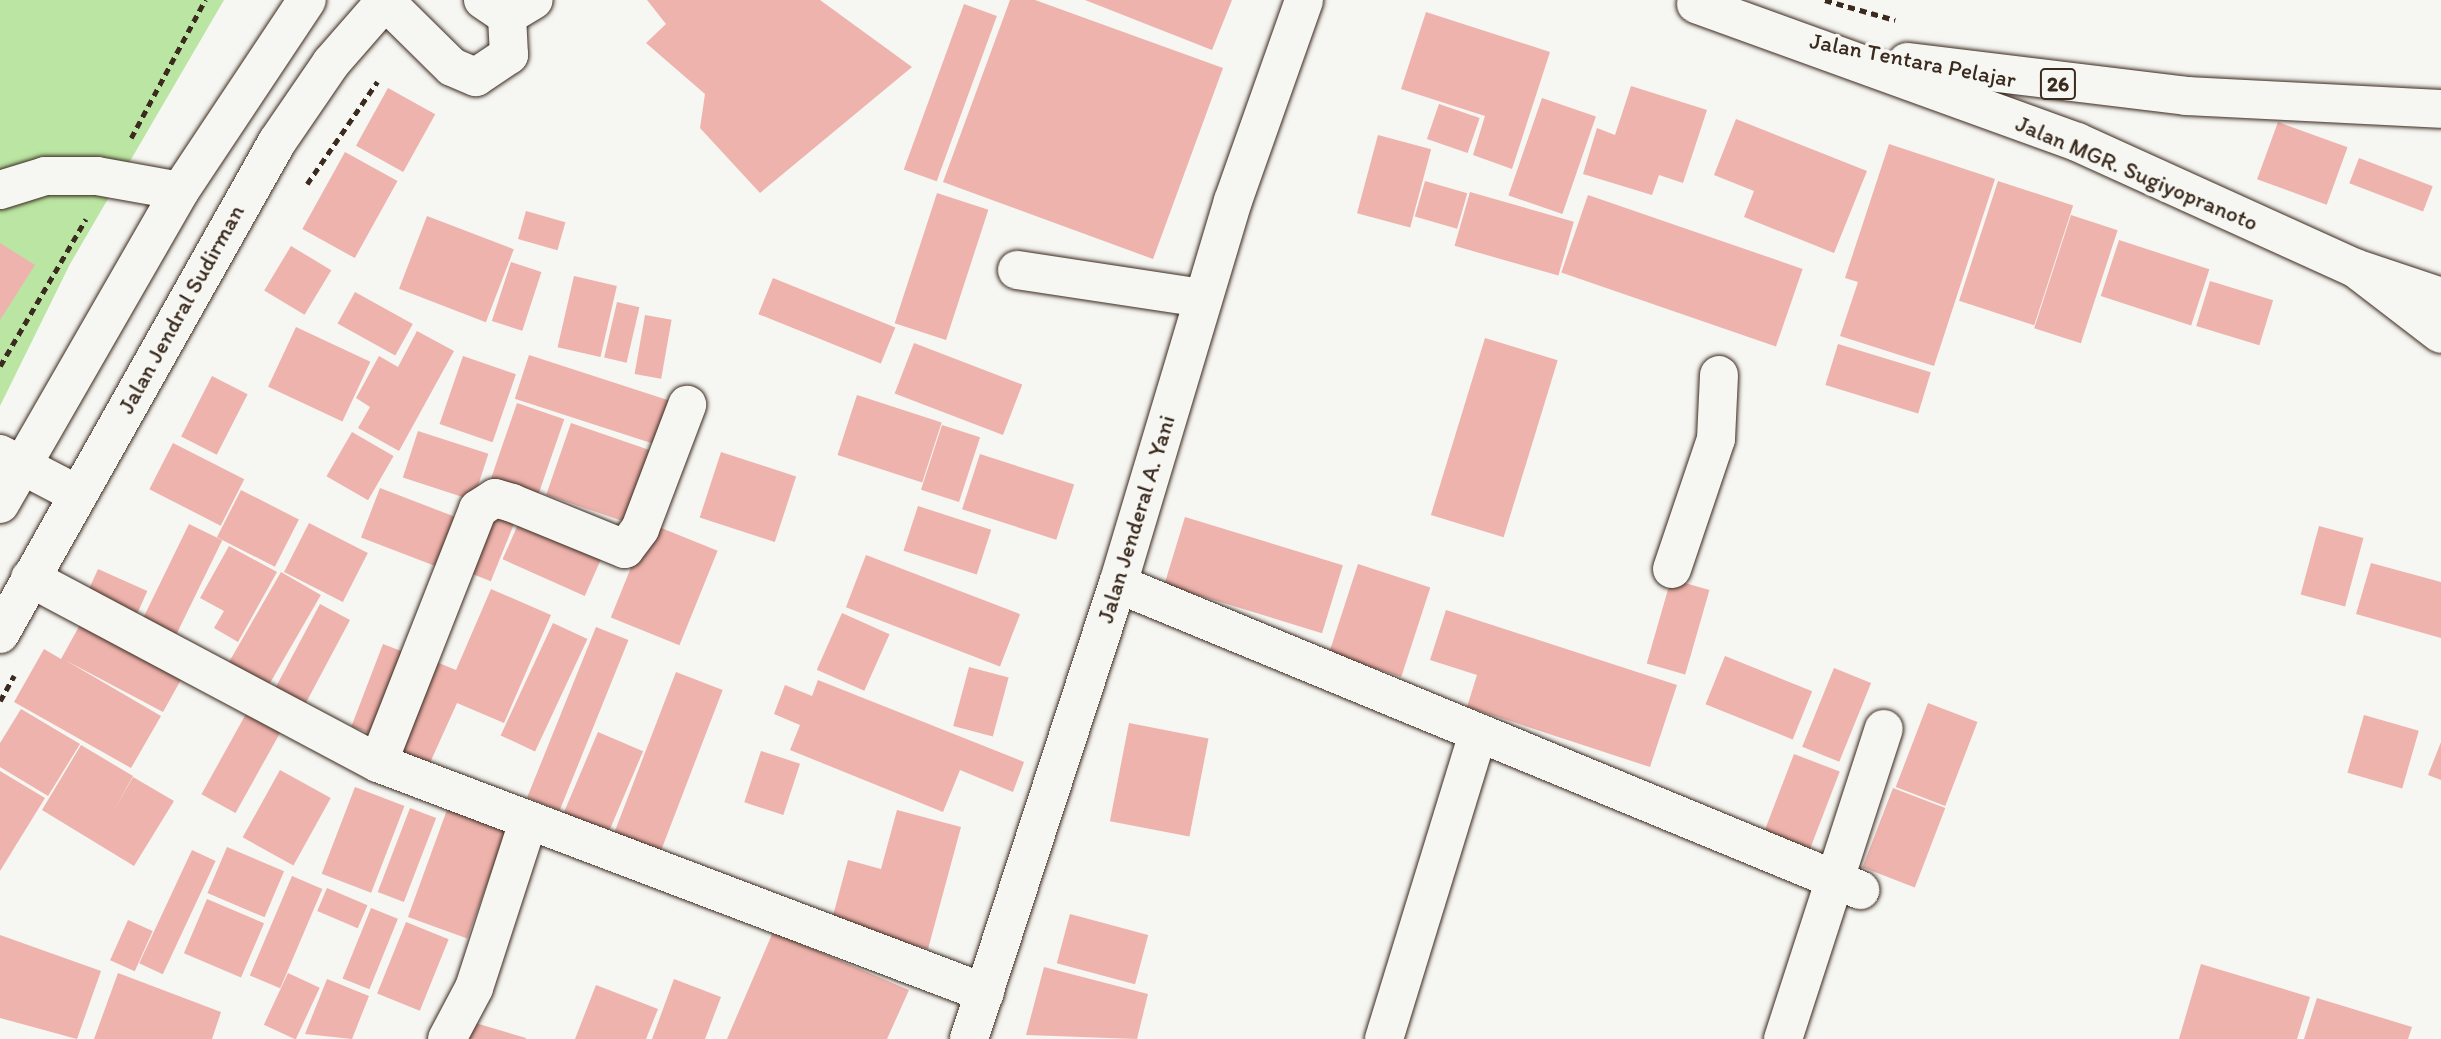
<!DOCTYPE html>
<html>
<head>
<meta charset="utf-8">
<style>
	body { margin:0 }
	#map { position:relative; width:2441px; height:1039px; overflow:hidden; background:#f6f6f2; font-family:Itim,sans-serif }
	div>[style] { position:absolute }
	.green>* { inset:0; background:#bae5a2 }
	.building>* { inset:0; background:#eeb3ad; transform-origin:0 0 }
	.path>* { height:4.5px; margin-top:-2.25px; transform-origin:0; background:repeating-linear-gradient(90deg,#3b2a1e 0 7px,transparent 0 12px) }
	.roads { filter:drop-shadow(0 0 2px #3b2a1e) drop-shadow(0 0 2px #3b2a1e) }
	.minor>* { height:38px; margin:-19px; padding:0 19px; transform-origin:19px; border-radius:19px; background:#f6f6f2 }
	.major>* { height:38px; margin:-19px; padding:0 19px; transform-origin:19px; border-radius:19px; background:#f6f6f2 }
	span { translate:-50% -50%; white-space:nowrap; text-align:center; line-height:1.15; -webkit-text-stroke:7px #f6f6f2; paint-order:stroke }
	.shield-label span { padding:2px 5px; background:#f6f6f2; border:2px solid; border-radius:5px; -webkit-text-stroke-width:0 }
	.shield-label { font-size:21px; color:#3b2a1e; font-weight:700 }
	.street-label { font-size:23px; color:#3b2a1e }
</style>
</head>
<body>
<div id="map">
	<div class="green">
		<div style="clip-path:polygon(0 0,224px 0,70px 264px,0 406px)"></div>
	</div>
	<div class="building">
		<div style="clip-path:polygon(647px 0,820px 0,912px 67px,760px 193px,700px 128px,705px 94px,646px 43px,666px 24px)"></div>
		<div style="clip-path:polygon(1010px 0,1035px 0,1223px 68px,1153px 259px,943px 182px)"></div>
		<div style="clip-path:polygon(1085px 0,1232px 0,1212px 50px)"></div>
		<div style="left:964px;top:4px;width:35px;height:176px;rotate:20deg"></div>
		<div style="clip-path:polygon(1426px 12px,1550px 52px,1512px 169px,1473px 155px,1485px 116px,1401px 89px)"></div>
		<div style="clip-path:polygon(1631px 86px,1707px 110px,1683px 183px,1659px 175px,1652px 195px,1583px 174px,1597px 128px,1615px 135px)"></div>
		<div style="left:388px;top:88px;width:54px;height:66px;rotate:29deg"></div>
		<div style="left:1542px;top:98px;width:57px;height:103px;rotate:19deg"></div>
		<div style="left:1439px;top:104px;width:43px;height:37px;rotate:19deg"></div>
		<div style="clip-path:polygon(1736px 119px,1867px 171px,1834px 253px,1744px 217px,1754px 191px,1714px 175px)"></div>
		<div style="left:2278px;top:122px;width:74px;height:61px;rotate:20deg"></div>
		<div style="left:1378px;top:135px;width:55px;height:81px;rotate:15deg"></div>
		<div style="clip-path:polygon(1889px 144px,1995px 179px,1934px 366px,1840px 336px,1858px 282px,1845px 278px)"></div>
		<div style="left:345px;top:152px;width:60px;height:88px;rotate:29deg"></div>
		<div style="left:2359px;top:158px;width:79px;height:27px;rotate:21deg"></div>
		<div style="left:1425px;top:181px;width:44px;height:37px;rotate:16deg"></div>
		<div style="left:1998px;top:181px;width:79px;height:126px;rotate:18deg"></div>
		<div style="left:1470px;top:192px;width:108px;height:56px;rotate:16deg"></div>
		<div style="left:937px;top:193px;width:54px;height:137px;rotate:18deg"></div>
		<div style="left:1588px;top:195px;width:227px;height:82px;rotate:19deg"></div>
		<div style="left:526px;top:211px;width:41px;height:29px;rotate:16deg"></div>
		<div style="left:2071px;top:215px;width:49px;height:119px;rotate:18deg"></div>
		<div style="left:427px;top:216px;width:93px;height:78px;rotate:21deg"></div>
		<div style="left:2119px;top:240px;width:95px;height:59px;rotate:18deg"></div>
		<div style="clip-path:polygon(0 243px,35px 265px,0 320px)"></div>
		<div style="left:291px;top:246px;width:47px;height:52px;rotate:31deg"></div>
		<div style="left:511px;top:262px;width:32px;height:62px;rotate:18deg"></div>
		<div style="left:574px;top:276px;width:44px;height:73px;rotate:13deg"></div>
		<div style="left:773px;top:278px;width:132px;height:39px;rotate:22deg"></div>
		<div style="left:2210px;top:281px;width:66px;height:47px;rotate:17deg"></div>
		<div style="left:355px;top:292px;width:66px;height:36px;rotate:29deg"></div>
		<div style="left:617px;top:302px;width:23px;height:57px;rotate:13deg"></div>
		<div style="left:645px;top:315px;width:27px;height:60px;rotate:10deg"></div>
		<div style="left:296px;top:327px;width:82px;height:66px;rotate:25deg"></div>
		<div style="clip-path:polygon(417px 331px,454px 351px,399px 451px,358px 428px,370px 407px,356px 398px,379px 356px,398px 367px)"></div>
		<div style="left:1485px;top:338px;width:76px;height:185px;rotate:17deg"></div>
		<div style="left:914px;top:343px;width:116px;height:54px;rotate:21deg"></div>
		<div style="left:1838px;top:344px;width:97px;height:43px;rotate:17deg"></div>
		<div style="left:529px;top:355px;width:149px;height:46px;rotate:18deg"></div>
		<div style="left:463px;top:356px;width:56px;height:72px;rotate:19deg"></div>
		<div style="left:212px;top:376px;width:40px;height:68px;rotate:27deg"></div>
		<div style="left:857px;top:395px;width:89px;height:63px;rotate:18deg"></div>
		<div style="left:517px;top:403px;width:50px;height:88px;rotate:19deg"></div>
		<div style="left:571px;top:423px;width:86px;height:76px;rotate:19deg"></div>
		<div style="left:942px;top:425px;width:40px;height:68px;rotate:18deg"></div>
		<div style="left:418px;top:431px;width:74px;height:49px;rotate:18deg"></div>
		<div style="left:352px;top:432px;width:48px;height:51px;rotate:30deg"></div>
		<div style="left:173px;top:443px;width:80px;height:52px;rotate:27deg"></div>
		<div style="left:721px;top:452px;width:79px;height:69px;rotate:18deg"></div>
		<div style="left:980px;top:454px;width:99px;height:58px;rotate:18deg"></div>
		<div style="left:380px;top:488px;width:83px;height:53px;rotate:21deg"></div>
		<div style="left:241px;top:490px;width:65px;height:53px;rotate:27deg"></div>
		<div style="left:489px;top:503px;width:31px;height:72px;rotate:22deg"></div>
		<div style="left:918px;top:506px;width:77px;height:47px;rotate:18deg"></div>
		<div style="left:1185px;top:517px;width:165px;height:71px;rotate:17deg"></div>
		<div style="left:520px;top:520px;width:90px;height:43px;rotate:24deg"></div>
		<div style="left:309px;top:523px;width:66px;height:55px;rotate:27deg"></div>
		<div style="left:649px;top:523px;width:74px;height:102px;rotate:22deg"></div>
		<div style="left:189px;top:524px;width:37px;height:112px;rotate:26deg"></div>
		<div style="left:2319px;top:526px;width:46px;height:71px;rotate:15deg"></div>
		<div style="clip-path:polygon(229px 546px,277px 572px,238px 642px,214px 628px,224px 611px,200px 598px)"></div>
		<div style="left:866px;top:555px;width:165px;height:56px;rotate:21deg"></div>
		<div style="clip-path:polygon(2371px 563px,2441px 582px,2441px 638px,2356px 614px)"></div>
		<div style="left:1358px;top:564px;width:76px;height:94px;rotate:18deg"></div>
		<div style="left:98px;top:569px;width:54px;height:33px;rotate:24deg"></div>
		<div style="left:281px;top:572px;width:46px;height:108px;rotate:30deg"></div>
		<div style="left:1671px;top:579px;width:40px;height:88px;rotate:16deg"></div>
		<div style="clip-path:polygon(491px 589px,551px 615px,504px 723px,457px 703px,429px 765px,390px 748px,429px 659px,456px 670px)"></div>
		<div style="left:320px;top:604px;width:34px;height:97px;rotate:28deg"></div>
		<div style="clip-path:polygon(1446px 610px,1677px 685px,1650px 767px,1467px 707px,1477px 675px,1430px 660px)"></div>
		<div style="left:842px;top:613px;width:52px;height:62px;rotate:24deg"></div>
		<div style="clip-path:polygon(86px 614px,187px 669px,163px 712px,65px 660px,161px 716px,131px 768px,14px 702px,44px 649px,61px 659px)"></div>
		<div style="left:553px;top:623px;width:38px;height:124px;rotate:25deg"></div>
		<div style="left:596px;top:627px;width:35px;height:184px;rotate:22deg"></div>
		<div style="left:383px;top:644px;width:36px;height:88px;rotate:21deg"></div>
		<div style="left:1725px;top:656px;width:94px;height:52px;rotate:22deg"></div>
		<div style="left:969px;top:667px;width:41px;height:61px;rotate:15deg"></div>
		<div style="left:1834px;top:668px;width:40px;height:85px;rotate:22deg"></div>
		<div style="left:676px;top:672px;width:50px;height:184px;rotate:21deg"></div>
		<div style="clip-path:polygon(818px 680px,1024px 762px,1013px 792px,960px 770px,943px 812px,790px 750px,800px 725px,774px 714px,785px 685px,812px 696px)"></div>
		<div style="left:1928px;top:703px;width:53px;height:90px;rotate:21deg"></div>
		<div style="clip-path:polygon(21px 709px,80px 744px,48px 796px,0 767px,0 743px)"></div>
		<div style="left:247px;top:712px;width:39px;height:94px;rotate:29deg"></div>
		<div style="left:2364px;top:715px;width:57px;height:60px;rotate:16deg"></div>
		<div style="left:1129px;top:723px;width:81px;height:100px;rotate:11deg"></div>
		<div style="left:598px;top:732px;width:49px;height:89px;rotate:23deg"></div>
		<div style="clip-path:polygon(2441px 742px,2441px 780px,2428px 775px)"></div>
		<div style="clip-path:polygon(81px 745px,133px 776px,114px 810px,133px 777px,174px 801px,134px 866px,42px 810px)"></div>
		<div style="left:761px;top:751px;width:41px;height:54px;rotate:18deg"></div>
		<div style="left:1794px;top:754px;width:49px;height:84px;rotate:21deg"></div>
		<div style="left:280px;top:770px;width:58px;height:77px;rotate:29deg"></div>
		<div style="clip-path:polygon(0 771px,45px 798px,0 871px)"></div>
		<div style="left:355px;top:787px;width:53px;height:93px;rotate:21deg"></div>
		<div style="left:1893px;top:788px;width:56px;height:85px;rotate:21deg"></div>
		<div style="left:448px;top:807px;width:63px;height:117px;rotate:20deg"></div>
		<div style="left:410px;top:808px;width:28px;height:90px;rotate:21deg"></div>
		<div style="clip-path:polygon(897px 810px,961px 827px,928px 949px,831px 923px,848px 860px,881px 869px)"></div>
		<div style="left:227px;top:847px;width:62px;height:50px;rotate:23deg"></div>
		<div style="left:192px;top:850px;width:26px;height:125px;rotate:25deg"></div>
		<div style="left:292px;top:876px;width:33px;height:108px;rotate:23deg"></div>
		<div style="left:327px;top:888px;width:44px;height:25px;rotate:23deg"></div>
		<div style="left:207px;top:899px;width:62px;height:59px;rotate:23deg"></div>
		<div style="left:371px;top:908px;width:29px;height:76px;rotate:22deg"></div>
		<div style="left:1070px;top:914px;width:81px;height:51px;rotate:15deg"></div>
		<div style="left:128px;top:920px;width:27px;height:44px;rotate:24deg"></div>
		<div style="left:406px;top:922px;width:46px;height:77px;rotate:22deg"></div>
		<div style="clip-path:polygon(773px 932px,909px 990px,887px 1039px,727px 1039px)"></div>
		<div style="clip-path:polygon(0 935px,101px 971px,77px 1039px,0 1018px)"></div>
		<div style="clip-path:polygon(2201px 964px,2310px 997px,2297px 1039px,2179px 1039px)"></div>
		<div style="clip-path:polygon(1044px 967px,1148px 994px,1137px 1039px,1026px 1035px)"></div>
		<div style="clip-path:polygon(118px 973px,221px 1012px,212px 1039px,94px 1039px)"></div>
		<div style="left:288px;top:973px;width:35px;height:57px;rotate:25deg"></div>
		<div style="clip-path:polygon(327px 979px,369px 996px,352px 1039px,305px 1034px)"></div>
		<div style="clip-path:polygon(674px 979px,721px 997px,705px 1039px,652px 1039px)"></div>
		<div style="clip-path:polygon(596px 985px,658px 1009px,646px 1039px,575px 1039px)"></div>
		<div style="clip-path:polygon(2317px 998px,2412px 1027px,2408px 1039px,2304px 1039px)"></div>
		<div style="clip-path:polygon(462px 1019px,526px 1038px,526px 1039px,456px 1039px)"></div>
	</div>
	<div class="path">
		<div style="left:1825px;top:0;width:73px;rotate:15.9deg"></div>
		<div style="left:131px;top:138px;width:157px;rotate:-61.8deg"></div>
		<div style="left:307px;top:184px;width:124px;rotate:-55.5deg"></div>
		<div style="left:0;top:366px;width:170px;rotate:-59.7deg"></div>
		<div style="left:0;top:701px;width:29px;rotate:-61deg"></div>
	</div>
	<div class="roads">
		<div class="minor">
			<div style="left:385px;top:1px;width:94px;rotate:44.6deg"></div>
			<div style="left:452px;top:67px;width:26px;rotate:23deg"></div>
			<div style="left:476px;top:77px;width:40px;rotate:-34deg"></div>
			<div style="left:509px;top:55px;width:39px;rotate:-93deg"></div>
			<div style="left:507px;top:16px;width:29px;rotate:-146deg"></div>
			<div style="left:507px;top:16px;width:31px;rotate:-31deg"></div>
			<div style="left:0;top:190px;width:47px;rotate:-17.3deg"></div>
			<div style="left:45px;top:176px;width:52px"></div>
			<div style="left:97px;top:176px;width:84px;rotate:10.2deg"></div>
			<div style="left:1017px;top:270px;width:188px;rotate:8.6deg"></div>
			<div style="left:2361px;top:270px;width:84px;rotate:18.6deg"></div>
			<div style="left:0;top:454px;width:87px;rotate:27.5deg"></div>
			<div style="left:1672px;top:569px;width:137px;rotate:-71.3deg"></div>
			<div style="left:1716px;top:439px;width:64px;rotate:-87.3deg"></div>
			<div style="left:30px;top:578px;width:394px;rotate:28deg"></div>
			<div style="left:378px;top:763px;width:649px;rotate:20.75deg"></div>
			<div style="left:1118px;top:584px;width:803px;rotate:22.41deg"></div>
			<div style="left:378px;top:763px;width:273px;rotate:-68.5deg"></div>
			<div style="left:478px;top:509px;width:20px;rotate:-33deg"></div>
			<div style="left:495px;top:498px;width:18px;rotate:16deg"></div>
			<div style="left:512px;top:503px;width:122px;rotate:22.2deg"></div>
			<div style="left:625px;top:549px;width:25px;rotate:-53deg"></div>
			<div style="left:640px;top:529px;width:133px;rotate:-69.2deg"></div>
			<div style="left:447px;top:1039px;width:58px;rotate:-62.1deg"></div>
			<div style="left:474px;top:988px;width:175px;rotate:-72deg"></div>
			<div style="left:969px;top:1039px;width:479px;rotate:-71.9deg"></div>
			<div style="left:1118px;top:584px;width:400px;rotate:-73.3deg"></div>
			<div style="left:1233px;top:201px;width:213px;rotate:-70.5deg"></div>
			<div style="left:1384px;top:1039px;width:320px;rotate:-72.9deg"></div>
			<div style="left:1783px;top:1039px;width:326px;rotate:-72deg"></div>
		</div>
		<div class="major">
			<div style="left:1696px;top:4px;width:405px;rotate:19.9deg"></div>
			<div style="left:2077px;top:142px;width:305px;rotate:24.4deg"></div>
			<div style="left:2355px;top:268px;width:108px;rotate:37.5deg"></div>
			<div style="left:1907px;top:62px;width:281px;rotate:6.9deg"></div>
			<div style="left:2186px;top:96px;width:255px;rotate:2.9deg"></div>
			<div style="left:0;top:504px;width:361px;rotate:-60.1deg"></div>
			<div style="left:180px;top:191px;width:229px;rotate:-56.4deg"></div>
			<div style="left:0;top:634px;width:565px;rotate:-60.62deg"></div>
			<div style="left:277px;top:142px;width:96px;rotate:-55.6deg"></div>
			<div style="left:331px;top:63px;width:84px;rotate:-48.9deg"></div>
		</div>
	</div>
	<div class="shield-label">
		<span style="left:2058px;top:84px">26</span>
	</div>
	<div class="street-label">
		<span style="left:1913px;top:60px;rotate:11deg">Jalan Tentara Pelajar</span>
		<span style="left:2137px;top:173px;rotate:23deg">Jalan MGR. Sugiyopranoto</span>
		<span style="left:181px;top:309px;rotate:-61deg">Jalan Jendral Sudirman</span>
		<span style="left:1136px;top:519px;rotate:-73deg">Jalan Jenderal A. Yani</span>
	</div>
</div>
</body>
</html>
